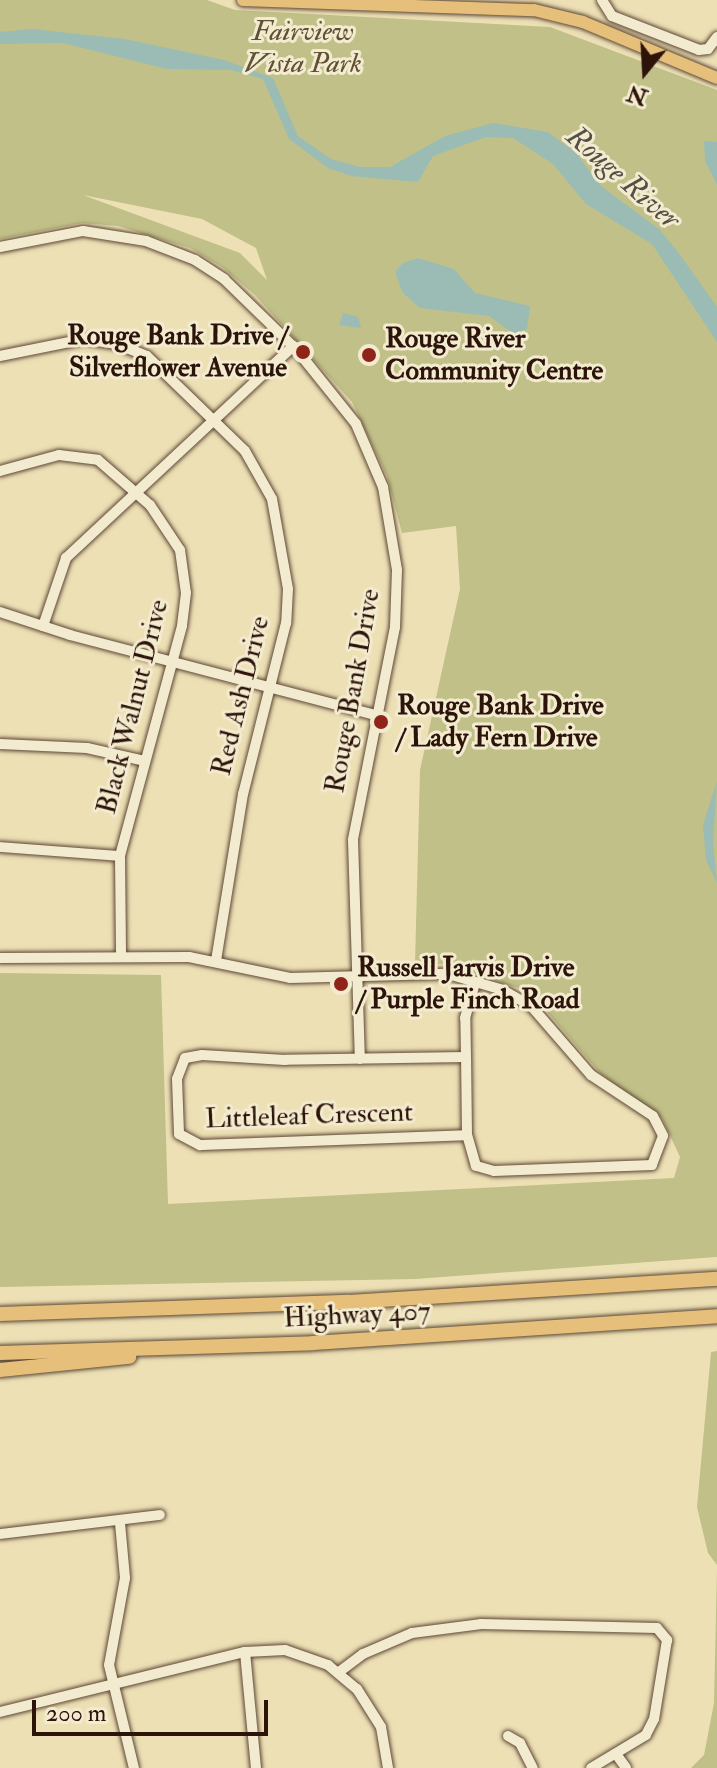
<!DOCTYPE html>
<html>
<head>
<meta charset="utf-8">
<style>
	body { margin:0 }
	#map { position:relative; width:717px; height:1768px; overflow:hidden; background:#ede0b5; font-family:"IM FELL Double Pica",serif }
	div>[style] { position:absolute }
	.green>* { inset:0; background:#c0c088 }
	.water>* { inset:0; background:#9abcb4 }
	.roads { filter:drop-shadow(0 0 2px #5d4735) drop-shadow(0 0 2px #5d4735) }
	.minor>* { height:10px; margin:-5px; padding:0 5px; transform-origin:5px; border-radius:5px; background:#f3ebcf }
	.major>* { height:12px; margin:-6px; padding:0 6px; transform-origin:6px; border-radius:6px; background:#e6c07a }
	.highway>* { height:14px; margin:-7px; padding:0 7px; transform-origin:7px; border-radius:7px; background:#e6c07a }
	.dots>* { width:22px; height:22px; translate:-50% -50%; box-sizing:border-box; border:4px solid #f3ebcf; border-radius:50% }
	span { translate:-50% -50%; white-space:nowrap; text-align:center; line-height:1.15; -webkit-text-stroke:6px #f3ebcf; paint-order:stroke }
	.park-label { font-size:28px; color:#605036; font-style:italic }
	.poi-label { font-size:28px; color:#2d140a; font-weight:700 }
	.right { translate:-100% -50%; text-align:right }
	.left { translate:0 -50%; text-align:left }
	.street-label { font-size:28px; color:#2d140a }
	.water-label { font-size:30px; color:#534f46; font-style:italic }
	.north { position:absolute; left:605px; top:32px; width:80px; height:80px; -webkit-text-stroke:6px #f3ebcf; paint-order:stroke; rotate:198deg; font-size:22px; font-weight:700; line-height:32px; text-align:center; color:#2d140a }
	.north::after { content:''; display:block; margin:auto; width:28px; height:36px; background:#2d140a; clip-path:polygon(50% 0,100% 100%,50% 72%,0 100%) }
	.scale { position:absolute; left:32px; top:1700px; width:236px; height:36px; box-sizing:border-box; border:4px solid #2d140a; border-top:0; padding-left:10px; font-size:24px; line-height:28px; white-space:nowrap; color:#2d140a; -webkit-text-stroke:6px #f3ebcf; paint-order:stroke }
</style>
</head>
<body>
<div id="map">
	<div class="green">
		<div style="clip-path:polygon(evenodd,0 0,207px 0,235px 10px,550px 27px,717px 90px,717px 1257px,415px 1279px,0 1287px,0 973px,161px 975px,168px 1204px,674px 1178px,680px 1157px,662px 1118px,601px 1074px,530px 992px,445px 964px,415px 964px,420px 770px,460px 589px,456px 526px,402px 533px,387px 476px,352px 402px,255px 295px,222px 267px,190px 248px,118px 226px,82px 223px,0 239px,0 0,83px 195px,202px 219px,256px 248px,267px 280px,240px 253px,83px 195px)"></div>
		<div style="clip-path:polygon(717px 1351px,717px 1565px,708px 1553px,697px 1507px,711px 1352px)"></div>
		<div style="clip-path:polygon(717px 1569px,717px 1768px,691px 1768px,704px 1755px,714px 1703px)"></div>
	</div>
	<div class="water">
		<div style="clip-path:polygon(32px 29px,125px 39px,224px 60px,273px 78px,298px 136px,331px 159px,360px 167px,390px 167px,445px 136px,493px 123px,548px 132px,576px 153px,602px 187px,659px 229px,678px 252px,717px 307px,717px 342px,652px 244px,586px 204px,553px 164px,513px 138px,486px 137px,433px 156px,418px 182px,351px 176px,328px 168px,289px 139px,263px 79px,231px 70px,167px 69px,63px 43px,0 44px,0 32px)"></div>
		<div style="clip-path:polygon(704px 141px,717px 142px,717px 185px,705px 161px)"></div>
		<div style="clip-path:polygon(418px 258px,454px 269px,475px 293px,530px 306px,527px 329px,514px 334px,489px 316px,420px 308px,403px 293px,395px 272px,403px 263px)"></div>
		<div style="clip-path:polygon(343px 313px,358px 317px,361px 328px,339px 325px)"></div>
		<div style="clip-path:polygon(717px 781px,713px 842px,717px 883px,706px 860px,703px 825px)"></div>
	</div>
	<div class="roads">
		<div class="minor">
			<div style="left:602px;top:0;width:19px;rotate:58deg"></div>
			<div style="left:612px;top:16px;width:93px;rotate:21.3deg"></div>
			<div style="left:699px;top:50px;width:9px;rotate:-6deg"></div>
			<div style="left:708px;top:49px;width:15px;rotate:-53deg"></div>
			<div style="left:0;top:247px;width:85px;rotate:-10.9deg"></div>
			<div style="left:83px;top:231px;width:64px;rotate:9deg"></div>
			<div style="left:146px;top:241px;width:53px;rotate:21.2deg"></div>
			<div style="left:195px;top:260px;width:35px;rotate:33deg"></div>
			<div style="left:224px;top:279px;width:100px;rotate:44.2deg"></div>
			<div style="left:296px;top:349px;width:96px;rotate:51.3deg"></div>
			<div style="left:356px;top:424px;width:69px;rotate:66.8deg"></div>
			<div style="left:383px;top:487px;width:84px;rotate:80.4deg"></div>
			<div style="left:397px;top:570px;width:57px;rotate:92deg"></div>
			<div style="left:395px;top:627px;width:217px;rotate:101.2deg"></div>
			<div style="left:353px;top:840px;width:219px;rotate:88.2deg"></div>
			<div style="left:0;top:356px;width:86px;rotate:-11.4deg"></div>
			<div style="left:84px;top:339px;width:33px;rotate:9deg"></div>
			<div style="left:117px;top:344px;width:32px;rotate:22deg"></div>
			<div style="left:147px;top:356px;width:136px;rotate:44.1deg"></div>
			<div style="left:245px;top:451px;width:55px;rotate:60.6deg"></div>
			<div style="left:272px;top:499px;width:91px;rotate:79.9deg"></div>
			<div style="left:288px;top:589px;width:34px;rotate:93deg"></div>
			<div style="left:286px;top:623px;width:176px;rotate:104.1deg"></div>
			<div style="left:243px;top:794px;width:168px;rotate:99.2deg"></div>
			<div style="left:0;top:471px;width:61px;rotate:-15.2deg"></div>
			<div style="left:59px;top:455px;width:39px;rotate:7deg"></div>
			<div style="left:98px;top:460px;width:69px;rotate:40.9deg"></div>
			<div style="left:150px;top:505px;width:54px;rotate:56.3deg"></div>
			<div style="left:180px;top:550px;width:43px;rotate:82.1deg"></div>
			<div style="left:186px;top:593px;width:33px;rotate:97deg"></div>
			<div style="left:182px;top:626px;width:238px;rotate:105.1deg"></div>
			<div style="left:120px;top:856px;width:101px;rotate:89.4deg"></div>
			<div style="left:0;top:612px;width:74px;rotate:18.2deg"></div>
			<div style="left:70px;top:635px;width:316px;rotate:14.7deg"></div>
			<div style="left:43px;top:626px;width:72px;rotate:-71.3deg"></div>
			<div style="left:66px;top:558px;width:311px;rotate:-43deg"></div>
			<div style="left:0;top:744px;width:87px;rotate:2.6deg"></div>
			<div style="left:87px;top:748px;width:59px;rotate:12.6deg"></div>
			<div style="left:0;top:847px;width:120px;rotate:4.3deg"></div>
			<div style="left:0;top:958px;width:189px;rotate:-0.3deg"></div>
			<div style="left:189px;top:957px;width:103px;rotate:11.7deg"></div>
			<div style="left:290px;top:978px;width:158px;rotate:-1.5deg"></div>
			<div style="left:448px;top:974px;width:57px;rotate:16.2deg"></div>
			<div style="left:503px;top:990px;width:34px;rotate:30deg"></div>
			<div style="left:532px;top:1007px;width:90px;rotate:49.1deg"></div>
			<div style="left:591px;top:1075px;width:74px;rotate:33.5deg"></div>
			<div style="left:653px;top:1116px;width:22px;rotate:63deg"></div>
			<div style="left:663px;top:1136px;width:31px;rotate:111deg"></div>
			<div style="left:652px;top:1165px;width:158px;rotate:177.8deg"></div>
			<div style="left:494px;top:1171px;width:19px;rotate:-164deg"></div>
			<div style="left:476px;top:1166px;width:32px;rotate:-106deg"></div>
			<div style="left:467px;top:1135px;width:78px;rotate:-90.7deg"></div>
			<div style="left:466px;top:1057px;width:39px;rotate:-91deg"></div>
			<div style="left:465px;top:1018px;width:37px;rotate:-74deg"></div>
			<div style="left:466px;top:1057px;width:181px;rotate:179.1deg"></div>
			<div style="left:285px;top:1060px;width:83px;rotate:-176.6deg"></div>
			<div style="left:202px;top:1055px;width:17px;rotate:170deg"></div>
			<div style="left:185px;top:1058px;width:22px;rotate:111deg"></div>
			<div style="left:177px;top:1079px;width:55px;rotate:87.9deg"></div>
			<div style="left:179px;top:1134px;width:24px;rotate:28deg"></div>
			<div style="left:200px;top:1145px;width:267px;rotate:-2.1deg"></div>
			<div style="left:120px;top:1523px;width:55px;rotate:84.8deg"></div>
			<div style="left:125px;top:1578px;width:88px;rotate:100.4deg"></div>
			<div style="left:109px;top:1665px;width:106px;rotate:76.4deg"></div>
			<div style="left:0;top:1534px;width:161px;rotate:-6.8deg"></div>
			<div style="left:245px;top:1652px;width:117px;rotate:84.6deg"></div>
			<div style="left:339px;top:1672px;width:30px;rotate:-37deg"></div>
			<div style="left:363px;top:1654px;width:53px;rotate:-23.2deg"></div>
			<div style="left:412px;top:1633px;width:70px;rotate:-7.4deg"></div>
			<div style="left:481px;top:1624px;width:176px;rotate:1.3deg"></div>
			<div style="left:657px;top:1628px;width:16px;rotate:50deg"></div>
			<div style="left:667px;top:1640px;width:80px;rotate:99.3deg"></div>
			<div style="left:654px;top:1719px;width:18px;rotate:117deg"></div>
			<div style="left:646px;top:1735px;width:64px;rotate:149deg"></div>
			<div style="left:0;top:1712px;width:252px;rotate:-13.8deg"></div>
			<div style="left:245px;top:1652px;width:40px;rotate:-2.9deg"></div>
			<div style="left:285px;top:1650px;width:46px;rotate:19.2deg"></div>
			<div style="left:328px;top:1665px;width:38px;rotate:40deg"></div>
			<div style="left:357px;top:1689px;width:45px;rotate:57.7deg"></div>
			<div style="left:381px;top:1727px;width:42px;rotate:80.3deg"></div>
			<div style="left:508px;top:1736px;width:14px;rotate:30deg"></div>
			<div style="left:520px;top:1743px;width:28px;rotate:63deg"></div>
			<div style="left:616px;top:1754px;width:17px;rotate:54deg"></div>
		</div>
		<div class="major">
			<div style="left:243px;top:0;width:291px;rotate:2deg"></div>
			<div style="left:534px;top:10px;width:50px;rotate:13.8deg"></div>
			<div style="left:583px;top:22px;width:145px;rotate:22.7deg"></div>
		</div>
		<div class="highway">
			<div style="left:0;top:1314px;width:349px;rotate:-2deg"></div>
			<div style="left:349px;top:1302px;width:369px;rotate:-3.6deg"></div>
			<div style="left:0;top:1353px;width:313px;rotate:-1.8deg"></div>
			<div style="left:313px;top:1343px;width:405px;rotate:-3.8deg"></div>
			<div style="left:0;top:1370px;width:130px;rotate:-5.8deg"></div>
		</div>
	</div>
	<div class="dots">
		<div style="left:303px;top:352px;background:#8f2418"></div>
		<div style="left:369px;top:355px;background:#8f2418"></div>
		<div style="left:381px;top:722px;background:#8f2418"></div>
		<div style="left:341px;top:984px;background:#8f2418"></div>
	</div>
	<div class="park-label">
		<span style="left:303px;top:48px">Fairview<br>Vista Park</span>
	</div>
	<div class="poi-label">
		<span class="right" style="left:287px;top:352px">Rouge Bank Drive /<br>Silverflower Avenue</span>
		<span class="left" style="left:385px;top:355px">Rouge River<br>Community Centre</span>
		<span class="left" style="left:397px;top:722px">Rouge Bank Drive<br>/ Lady Fern Drive</span>
		<span class="left" style="left:357px;top:984px">Russell Jarvis Drive<br>/ Purple Finch Road</span>
	</div>
	<div class="street-label">
		<span style="left:353px;top:691px;rotate:-80deg">Rouge Bank Drive</span>
		<span style="left:241px;top:696px;rotate:-76deg">Red Ash Drive</span>
		<span style="left:133px;top:707px;rotate:-76deg">Black Walnut Drive</span>
		<span style="left:309px;top:1116px;rotate:-2deg">Littleleaf Crescent</span>
		<span style="left:357px;top:1315px;rotate:-3deg">Highway 407</span>
	</div>
	<div class="water-label">
		<span style="left:623px;top:178px;rotate:41deg">Rouge River</span>
	</div>
	<div class="north">N</div>
	<div class="scale">200 m</div>
</div>
</body>
</html>
